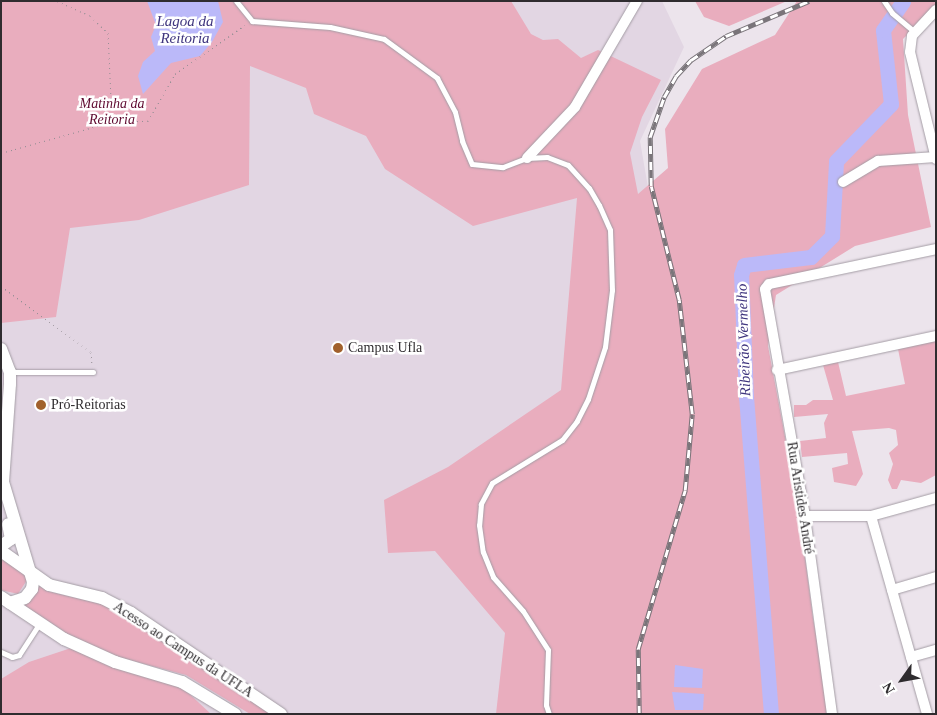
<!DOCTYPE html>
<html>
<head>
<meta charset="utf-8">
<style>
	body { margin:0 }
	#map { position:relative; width:937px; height:715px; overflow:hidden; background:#ece4ec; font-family:"Times New Roman",serif }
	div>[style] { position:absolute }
	.built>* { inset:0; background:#e2d6e3 }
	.green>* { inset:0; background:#e9adbe }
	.water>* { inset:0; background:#bbb9f9 }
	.river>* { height:15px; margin:-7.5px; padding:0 7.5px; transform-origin:7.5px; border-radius:7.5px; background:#bbb9f9 }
	.path>* { height:1px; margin-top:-0.5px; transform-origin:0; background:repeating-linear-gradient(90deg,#938d93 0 1px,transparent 0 5px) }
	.roads { filter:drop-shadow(0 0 1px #a49da5) drop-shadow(0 0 1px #a49da5) }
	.service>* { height:5px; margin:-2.5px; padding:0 2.5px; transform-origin:2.5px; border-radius:2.5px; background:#fff }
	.minor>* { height:10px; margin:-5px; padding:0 5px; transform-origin:5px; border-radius:5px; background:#fff }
	.tertiary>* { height:12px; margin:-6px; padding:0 6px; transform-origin:6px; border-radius:6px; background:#fff }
	.rail>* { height:4.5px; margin-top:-2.25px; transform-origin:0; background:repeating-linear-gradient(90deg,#fff 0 8px,#7a757a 0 16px); box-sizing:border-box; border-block:1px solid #7a757a }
	.dots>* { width:14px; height:14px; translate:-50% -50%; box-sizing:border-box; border:2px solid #fff; border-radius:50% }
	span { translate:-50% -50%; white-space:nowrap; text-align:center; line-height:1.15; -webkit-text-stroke:5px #fff; paint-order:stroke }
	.park-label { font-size:14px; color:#5f0a30; font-style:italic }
	.poi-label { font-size:14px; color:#2f2c2f }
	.left { translate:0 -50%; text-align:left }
	.street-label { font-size:14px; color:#2f2c2f }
	.water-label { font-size:15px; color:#3f357e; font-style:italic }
	.frame { position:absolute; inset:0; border:2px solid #2f2c2f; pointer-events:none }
	.north { position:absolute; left:877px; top:655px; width:50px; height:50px; -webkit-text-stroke:4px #fff; paint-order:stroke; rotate:238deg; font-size:14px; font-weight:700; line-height:20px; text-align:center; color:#2f2c2f }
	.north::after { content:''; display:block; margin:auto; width:18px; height:22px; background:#2f2c2f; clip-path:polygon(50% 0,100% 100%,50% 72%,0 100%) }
</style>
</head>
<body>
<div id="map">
	<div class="built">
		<div style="clip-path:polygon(1px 1px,662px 1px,684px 47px,640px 141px,687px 413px,819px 652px,829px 714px,1px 714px)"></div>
	</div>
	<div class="green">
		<div style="clip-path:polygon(1px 1px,511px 1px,531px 34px,543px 40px,558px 39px,581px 58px,598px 50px,661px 80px,642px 117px,630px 153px,638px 194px,668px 168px,665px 129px,702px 69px,775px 35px,797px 1px,936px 1px,936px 6px,903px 39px,908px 115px,931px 227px,855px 246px,776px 295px,768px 346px,799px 511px,813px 618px,827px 696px,826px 714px,496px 714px,505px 633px,435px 551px,388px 553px,384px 500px,448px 467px,561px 390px,577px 198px,473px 226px,385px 169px,366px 136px,314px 114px,306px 88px,250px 66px,249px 185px,139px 220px,70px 228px,56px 317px,1px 323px)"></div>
		<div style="clip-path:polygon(695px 1px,787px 1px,729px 26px,704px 17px)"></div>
		<div style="clip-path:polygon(936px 339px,936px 475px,921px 483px,901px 480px,897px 489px,892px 489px,888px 480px,893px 464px,889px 453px,898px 445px,896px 430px,889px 428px,852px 431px,863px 474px,856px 486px,834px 482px,832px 468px,848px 464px,847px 453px,802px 457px,800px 441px,826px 438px,824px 423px,828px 414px,794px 417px,794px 405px,806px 405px,813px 400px,833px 400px,823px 365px,838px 362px,846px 396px,905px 384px,898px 349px)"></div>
		<div style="clip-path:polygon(1px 555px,21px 568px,27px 580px,18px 594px,1px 590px)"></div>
		<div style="clip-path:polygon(38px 585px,47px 591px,102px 604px,188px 656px,271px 714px,250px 714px,186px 675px,118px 657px,183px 688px,211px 714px,1px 714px,1px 679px,29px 662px,77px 646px,63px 631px,22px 604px)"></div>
	</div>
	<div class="water">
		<div style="clip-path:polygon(147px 1px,218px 1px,223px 22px,212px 42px,200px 56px,171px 63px,143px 94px,138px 76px,143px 62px,155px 51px,151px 37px,156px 25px)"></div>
		<div style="clip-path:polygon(675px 665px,703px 669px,702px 688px,674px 687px)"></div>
		<div style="clip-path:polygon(672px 692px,704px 694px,703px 710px,675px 710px)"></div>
	</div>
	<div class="river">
		<div style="left:771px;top:714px;width:318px;rotate:-94.5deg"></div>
		<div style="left:746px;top:397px;width:122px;rotate:-92.3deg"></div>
		<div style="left:741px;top:275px;width:10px;rotate:-73deg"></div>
		<div style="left:744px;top:265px;width:67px;rotate:-6.8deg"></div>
		<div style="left:811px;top:257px;width:30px;rotate:-45deg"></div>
		<div style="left:832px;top:236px;width:75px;rotate:-86.9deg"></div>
		<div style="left:836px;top:161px;width:79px;rotate:-46deg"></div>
		<div style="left:891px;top:104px;width:74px;rotate:-96.2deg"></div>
		<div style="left:883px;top:30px;width:35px;rotate:-55deg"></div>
	</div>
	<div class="path">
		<div style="left:57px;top:1px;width:36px;rotate:24deg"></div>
		<div style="left:90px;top:16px;width:25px;rotate:43deg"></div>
		<div style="left:108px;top:33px;width:89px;rotate:87.4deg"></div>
		<div style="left:112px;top:122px;width:36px;rotate:-2deg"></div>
		<div style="left:148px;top:121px;width:54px;rotate:-60.1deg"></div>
		<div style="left:175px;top:74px;width:85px;rotate:-35deg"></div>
		<div style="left:1px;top:153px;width:115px;rotate:-15.6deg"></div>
		<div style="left:1px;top:286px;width:112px;rotate:36.3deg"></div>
		<div style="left:91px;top:352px;width:13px;rotate:86deg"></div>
	</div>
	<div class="roads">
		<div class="service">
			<div style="left:236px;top:1px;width:26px;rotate:51deg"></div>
			<div style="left:252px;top:21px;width:78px;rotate:4.4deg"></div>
			<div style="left:330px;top:27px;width:55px;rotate:12.5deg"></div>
			<div style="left:384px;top:39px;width:66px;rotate:36.3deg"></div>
			<div style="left:437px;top:78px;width:38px;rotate:62deg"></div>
			<div style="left:455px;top:112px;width:30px;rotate:76deg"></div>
			<div style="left:462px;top:141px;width:25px;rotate:67deg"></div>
			<div style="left:472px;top:164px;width:31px;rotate:6deg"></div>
			<div style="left:503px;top:167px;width:26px;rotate:-21deg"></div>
			<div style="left:527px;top:158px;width:20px;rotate:-3deg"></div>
			<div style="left:547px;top:157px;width:22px;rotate:21deg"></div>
			<div style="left:568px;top:165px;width:31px;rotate:48deg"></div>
			<div style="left:589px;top:188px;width:20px;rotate:60deg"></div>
			<div style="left:599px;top:205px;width:27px;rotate:66deg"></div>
			<div style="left:610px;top:230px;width:60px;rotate:88.1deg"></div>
			<div style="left:612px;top:290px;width:57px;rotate:97deg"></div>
			<div style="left:605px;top:347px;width:55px;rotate:108.1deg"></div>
			<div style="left:588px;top:399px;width:25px;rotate:117deg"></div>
			<div style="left:577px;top:421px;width:24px;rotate:128deg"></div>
			<div style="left:562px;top:440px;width:82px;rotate:148.4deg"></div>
			<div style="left:492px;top:483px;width:24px;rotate:118deg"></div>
			<div style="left:481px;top:504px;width:21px;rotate:95deg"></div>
			<div style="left:479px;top:525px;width:27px;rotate:82deg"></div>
			<div style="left:483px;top:552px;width:27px;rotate:68deg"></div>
			<div style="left:493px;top:577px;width:45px;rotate:48.6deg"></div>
			<div style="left:523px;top:611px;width:46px;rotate:57.3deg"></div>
			<div style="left:548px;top:650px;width:55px;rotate:92.1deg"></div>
			<div style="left:546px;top:705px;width:9px;rotate:72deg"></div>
			<div style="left:884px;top:1px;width:14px;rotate:56deg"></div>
			<div style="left:892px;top:13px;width:30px;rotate:40deg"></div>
			<div style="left:12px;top:372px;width:81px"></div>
			<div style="left:1px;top:652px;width:12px;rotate:24deg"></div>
			<div style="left:12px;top:657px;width:7px;rotate:-16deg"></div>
			<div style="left:19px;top:655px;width:37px;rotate:-57deg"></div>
		</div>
		<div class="minor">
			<div style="left:936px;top:10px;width:35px;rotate:133deg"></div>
			<div style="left:912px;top:36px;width:16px;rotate:97deg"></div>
			<div style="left:910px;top:52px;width:110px;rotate:76.3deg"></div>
			<div style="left:527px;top:158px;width:70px;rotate:-46.7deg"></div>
			<div style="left:575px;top:107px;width:123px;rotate:-59.7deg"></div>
			<div style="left:843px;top:182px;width:41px;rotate:-31deg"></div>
			<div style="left:878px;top:161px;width:58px;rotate:-3.9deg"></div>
			<div style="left:777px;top:370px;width:163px;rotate:-12.1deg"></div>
			<div style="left:805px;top:516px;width:66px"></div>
			<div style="left:871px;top:516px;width:67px;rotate:-15.5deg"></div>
			<div style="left:871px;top:516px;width:206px;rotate:74.2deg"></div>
			<div style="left:892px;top:590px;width:46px;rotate:-16.5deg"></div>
			<div style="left:911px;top:657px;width:26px;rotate:-16deg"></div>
			<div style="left:832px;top:714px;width:200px;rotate:-97.8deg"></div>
			<div style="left:805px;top:516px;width:230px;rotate:-100deg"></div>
			<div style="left:765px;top:289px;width:6px;rotate:-51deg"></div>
			<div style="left:769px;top:284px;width:171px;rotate:-11.8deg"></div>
		</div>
		<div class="tertiary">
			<div style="left:1px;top:349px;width:25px;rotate:69deg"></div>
			<div style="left:10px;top:372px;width:12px;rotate:90deg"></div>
			<div style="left:10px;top:384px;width:98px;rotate:94.1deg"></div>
			<div style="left:3px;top:482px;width:104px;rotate:73.3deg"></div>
			<div style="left:33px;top:582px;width:7px;rotate:98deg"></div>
			<div style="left:32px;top:589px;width:11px;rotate:128deg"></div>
			<div style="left:25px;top:598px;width:16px;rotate:162deg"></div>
			<div style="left:1px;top:546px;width:12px;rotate:-35deg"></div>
			<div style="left:11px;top:539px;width:15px;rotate:-101deg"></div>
			<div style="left:1px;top:551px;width:59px;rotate:35.3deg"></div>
			<div style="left:49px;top:585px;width:55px;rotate:13.8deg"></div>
			<div style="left:102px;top:598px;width:33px;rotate:27deg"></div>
			<div style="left:131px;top:613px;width:181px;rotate:34deg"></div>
			<div style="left:1px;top:597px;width:76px;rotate:33.7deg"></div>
			<div style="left:64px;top:639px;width:56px;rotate:24.3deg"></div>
			<div style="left:115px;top:662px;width:70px;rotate:16.6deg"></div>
			<div style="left:182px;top:682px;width:62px;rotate:31.1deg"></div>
		</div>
	</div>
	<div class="rail">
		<div style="left:639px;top:714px;width:65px;rotate:-90.9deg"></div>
		<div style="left:638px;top:649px;width:166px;rotate:-73.5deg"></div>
		<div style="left:685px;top:490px;width:76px;rotate:-84.7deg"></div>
		<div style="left:692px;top:414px;width:115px;rotate:-96.5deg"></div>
		<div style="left:679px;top:300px;width:117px;rotate:-103.8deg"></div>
		<div style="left:651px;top:186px;width:49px;rotate:-91.2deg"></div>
		<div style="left:650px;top:137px;width:42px;rotate:-70.7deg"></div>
		<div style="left:664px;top:97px;width:24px;rotate:-60deg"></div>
		<div style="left:676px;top:76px;width:22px;rotate:-47deg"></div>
		<div style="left:691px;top:60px;width:42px;rotate:-34.4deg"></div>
		<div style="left:726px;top:36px;width:90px;rotate:-22.9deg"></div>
	</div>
	<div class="dots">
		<div style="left:338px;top:348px;background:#a1602c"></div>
		<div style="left:41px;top:405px;background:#a1602c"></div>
	</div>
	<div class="park-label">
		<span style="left:112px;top:112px">Matinha da<br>Reitoria</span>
	</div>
	<div class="poi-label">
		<span class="left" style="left:348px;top:348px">Campus Ufla</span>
		<span class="left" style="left:51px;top:405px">Pró-Reitorias</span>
	</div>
	<div class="street-label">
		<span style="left:800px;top:498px;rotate:81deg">Rua Aristides André</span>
		<span style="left:183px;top:650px;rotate:33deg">Acesso ao Campus da UFLA</span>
	</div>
	<div class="water-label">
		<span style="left:185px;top:30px">Lagoa da<br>Reitoria</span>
		<span style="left:744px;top:340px;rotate:-92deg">Ribeirão Vermelho</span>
	</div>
	<div class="frame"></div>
	<div class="north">N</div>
</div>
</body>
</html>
